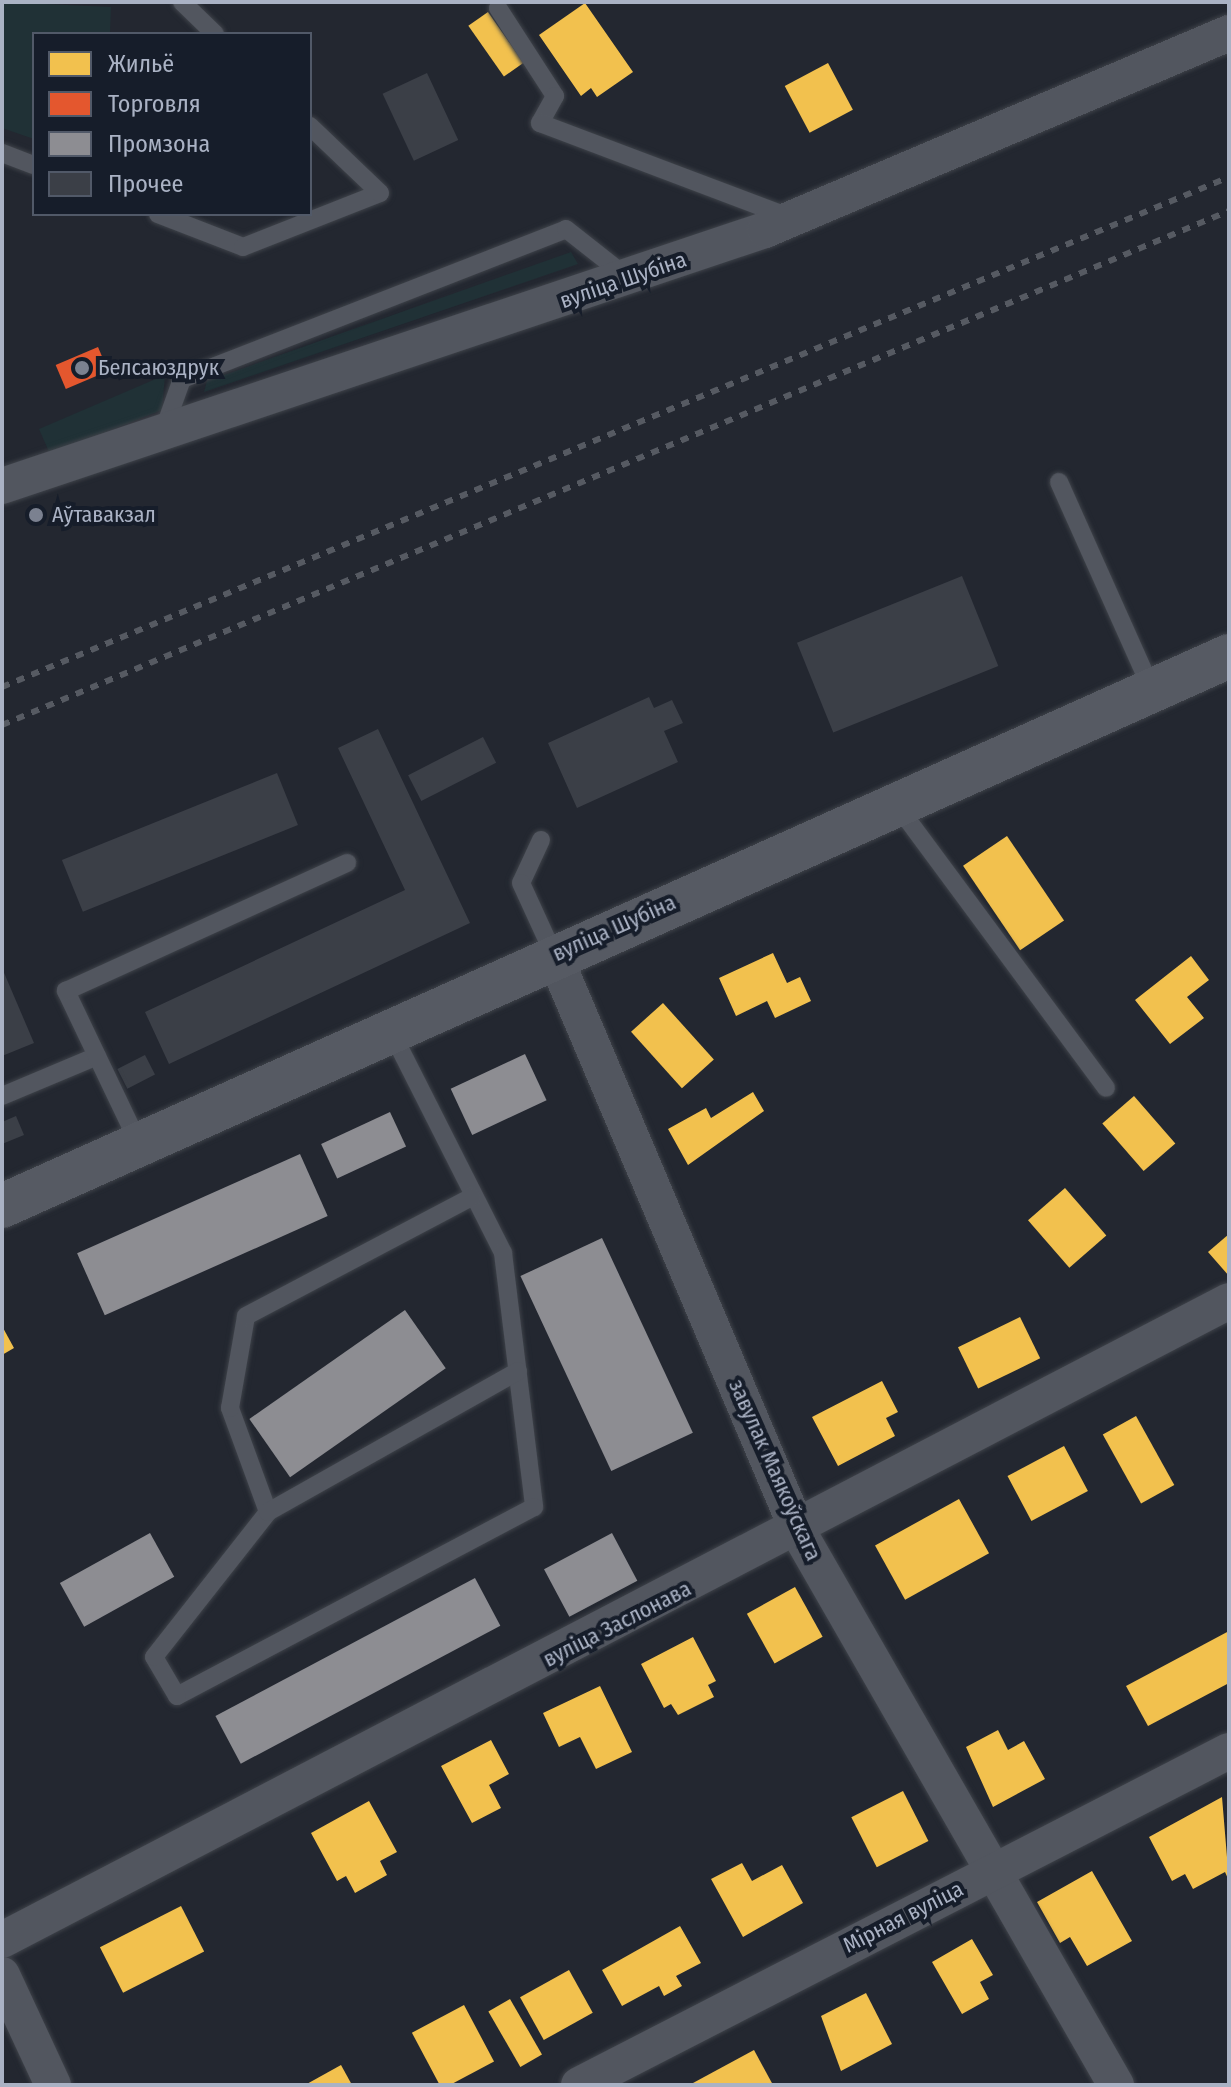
<!DOCTYPE html>
<html>
<head>
<meta charset="utf-8">
<style>
	body { margin:0 }
	#map { position:relative; width:1231px; height:2087px; overflow:hidden; background:#232730; font-family:"Fira Sans Condensed",sans-serif }
	div>[style] { position:absolute }
	.green>* { inset:0; background:#203136 }
	.homes>* { inset:0; background:#f2c14e; transform-origin:0 0 }
	.shops>* { inset:0; background:#e4572e; transform-origin:0 0 }
	.industry>* { inset:0; background:#8d8d92; transform-origin:0 0 }
	.building>* { inset:0; background:#3b3f47; transform-origin:0 0 }
	.roads { filter:drop-shadow(0 0 2px #3e4249) drop-shadow(0 0 2px #3e4249) }
	.lane>* { height:18px; margin:-9px; padding:0 9px; transform-origin:9px; border-radius:9px; background:#52565f }
	.street>* { height:36px; margin:-18px; padding:0 18px; transform-origin:18px; border-radius:18px; background:#52565f }
	.secondary>* { height:44px; margin:-22px; padding:0 22px; transform-origin:22px; border-radius:22px; background:#565a63 }
	.rail>* { height:6px; margin-top:-3px; transform-origin:0; background:repeating-linear-gradient(90deg,#565a62 0 8px,transparent 0 16px) }
	.dots>* { width:22px; height:22px; translate:-50% -50%; box-sizing:border-box; border:4px solid #161d2a; border-radius:50% }
	span { translate:-50% -50%; white-space:nowrap; text-align:center; line-height:1.15; -webkit-text-stroke:8px #161d2a; paint-order:stroke }
	.street-label { font-size:22px; color:#aab2c4 }
	.poi-label { font-size:22px; color:#aab2c4 }
	.left { translate:0 -50%; text-align:left }
	.frame { position:absolute; inset:0; border:4px solid #aab2c4; pointer-events:none }
	.legend { position:absolute; left:32px; top:32px; width:280px; height:184px; box-sizing:border-box; background:#161d2a; border:2px solid #515968; margin:0; padding:10px 14px; list-style:none; font-size:24px; color:#aab2c4 }
	.legend li { display:flex; align-items:center; gap:16px; height:40px }
	.legend b { width:40px; border:2px solid #515968 }
</style>
</head>
<body>
<div id="map">
	<div class="green">
		<div style="clip-path:polygon(2px 2px,111px 7px,110px 34px,34px 34px,34px 139px,2px 128px)"></div>
		<div style="clip-path:polygon(571px 252px,578px 264px,204px 392px,207px 381px)"></div>
		<div style="clip-path:polygon(165px 375px,162px 410px,50px 454px,39px 429px)"></div>
	</div>
	<div class="homes">
		<div style="clip-path:polygon(585px 3px,633px 72px,597px 97px,591px 88px,581px 96px,539px 35px)"></div>
		<div style="left:488px;top:12px;width:62px;height:24px;rotate:55deg"></div>
		<div style="left:828px;top:63px;width:53px;height:49px;rotate:62deg"></div>
		<div style="left:1007px;top:836px;width:102px;height:53px;rotate:56deg"></div>
		<div style="clip-path:polygon(773px 953px,787px 983px,800px 977px,811px 1001px,775px 1018px,767px 1001px,736px 1016px,719px 978px)"></div>
		<div style="clip-path:polygon(1191px 956px,1209px 980px,1187px 997px,1204px 1018px,1170px 1044px,1135px 1000px)"></div>
		<div style="left:663px;top:1003px;width:76px;height:43px;rotate:48deg"></div>
		<div style="clip-path:polygon(753px 1092px,764px 1111px,688px 1165px,668px 1129px,706px 1108px,711px 1118px)"></div>
		<div style="left:1134px;top:1096px;width:63px;height:42px;rotate:49deg"></div>
		<div style="left:1065px;top:1188px;width:63px;height:49px;rotate:49deg"></div>
		<div style="clip-path:polygon(1229px 1234px,1229px 1276px,1208px 1252px)"></div>
		<div style="left:1020px;top:1317px;width:46px;height:69px;rotate:64deg"></div>
		<div style="clip-path:polygon(2px 1326px,14px 1348px,2px 1355px)"></div>
		<div style="clip-path:polygon(882px 1381px,898px 1412px,886px 1418px,895px 1436px,838px 1466px,812px 1417px)"></div>
		<div style="left:1136px;top:1416px;width:79px;height:38px;rotate:61deg"></div>
		<div style="left:1064px;top:1446px;width:51px;height:64px;rotate:62deg"></div>
		<div style="left:959px;top:1499px;width:62px;height:96px;rotate:61deg"></div>
		<div style="left:795px;top:1587px;width:57px;height:55px;rotate:61deg"></div>
		<div style="clip-path:polygon(1229px 1631px,1229px 1683px,1148px 1726px,1126px 1686px)"></div>
		<div style="clip-path:polygon(693px 1637px,716px 1681px,708px 1685px,714px 1697px,678px 1715px,671px 1704px,664px 1708px,641px 1664px)"></div>
		<div style="clip-path:polygon(600px 1686px,632px 1752px,596px 1769px,580px 1737px,559px 1747px,543px 1713px)"></div>
		<div style="clip-path:polygon(998px 1730px,1008px 1750px,1024px 1741px,1045px 1779px,993px 1807px,966px 1747px)"></div>
		<div style="clip-path:polygon(491px 1740px,509px 1774px,489px 1785px,501px 1808px,472px 1823px,441px 1766px)"></div>
		<div style="left:903px;top:1791px;width:56px;height:58px;rotate:63deg"></div>
		<div style="clip-path:polygon(1222px 1797px,1229px 1881px,1225px 1872px,1193px 1889px,1185px 1874px,1172px 1881px,1149px 1837px)"></div>
		<div style="clip-path:polygon(369px 1801px,397px 1852px,380px 1861px,387px 1875px,355px 1893px,346px 1876px,337px 1881px,311px 1833px)"></div>
		<div style="clip-path:polygon(742px 1863px,752px 1881px,782px 1865px,803px 1903px,743px 1937px,711px 1879px)"></div>
		<div style="clip-path:polygon(1092px 1871px,1132px 1941px,1087px 1966px,1070px 1937px,1060px 1943px,1037px 1902px)"></div>
		<div style="left:181px;top:1906px;width:51px;height:91px;rotate:63deg"></div>
		<div style="clip-path:polygon(680px 1926px,701px 1963px,676px 1976px,682px 1986px,664px 1996px,659px 1986px,622px 2006px,602px 1970px)"></div>
		<div style="clip-path:polygon(972px 1939px,993px 1975px,980px 1982px,989px 1999px,962px 2014px,932px 1962px)"></div>
		<div style="left:569px;top:1970px;width:49px;height:56px;rotate:61deg"></div>
		<div style="clip-path:polygon(866px 1993px,892px 2044px,841px 2071px,821px 2016px)"></div>
		<div style="left:510px;top:1999px;width:64px;height:25px;rotate:60deg"></div>
		<div style="left:464px;top:2005px;width:64px;height:59px;rotate:62deg"></div>
		<div style="clip-path:polygon(754px 2050px,773px 2085px,694px 2085px,693px 2083px)"></div>
		<div style="clip-path:polygon(341px 2065px,352px 2085px,305px 2085px)"></div>
	</div>
	<div class="shops">
		<div style="left:98px;top:347px;width:26px;height:46px;rotate:67deg"></div>
	</div>
	<div class="industry">
		<div style="left:525px;top:1054px;width:51px;height:82px;rotate:65deg"></div>
		<div style="left:390px;top:1112px;width:38px;height:76px;rotate:65deg"></div>
		<div style="left:300px;top:1154px;width:68px;height:244px;rotate:66deg"></div>
		<div style="left:602px;top:1238px;width:215px;height:90px;rotate:65deg"></div>
		<div style="left:405px;top:1310px;width:71px;height:190px;rotate:55deg"></div>
		<div style="left:150px;top:1533px;width:50px;height:103px;rotate:61deg"></div>
		<div style="left:612px;top:1533px;width:54px;height:77px;rotate:62deg"></div>
		<div style="left:475px;top:1578px;width:54px;height:294px;rotate:62deg"></div>
	</div>
	<div class="building">
		<div style="left:427px;top:73px;width:74px;height:49px;rotate:65deg"></div>
		<div style="left:962px;top:576px;width:97px;height:178px;rotate:68deg"></div>
		<div style="clip-path:polygon(649px 697px,654px 708px,672px 700px,683px 723px,664px 731px,678px 762px,577px 808px,548px 743px)"></div>
		<div style="clip-path:polygon(378px 729px,470px 923px,169px 1064px,145px 1012px,405px 890px,338px 748px)"></div>
		<div style="left:483px;top:737px;width:29px;height:84px;rotate:63deg"></div>
		<div style="left:277px;top:773px;width:56px;height:232px;rotate:68deg"></div>
		<div style="clip-path:polygon(2px 968px,34px 1043px,2px 1056px)"></div>
		<div style="left:145px;top:1055px;width:22px;height:31px;rotate:63deg"></div>
		<div style="clip-path:polygon(16px 1116px,24px 1135px,2px 1144px,2px 1122px)"></div>
	</div>
	<div class="roads">
		<div class="lane">
			<div style="left:182px;top:2px;width:46px;rotate:44.1deg"></div>
			<div style="left:498px;top:8px;width:105px;rotate:57.1deg"></div>
			<div style="left:555px;top:96px;width:31px;rotate:119deg"></div>
			<div style="left:540px;top:123px;width:269px;rotate:20.7deg"></div>
			<div style="left:2px;top:153px;width:34px;rotate:21deg"></div>
			<div style="left:158px;top:214px;width:91px;rotate:21.2deg"></div>
			<div style="left:243px;top:247px;width:147px;rotate:-21.5deg"></div>
			<div style="left:380px;top:193px;width:97px;rotate:-136.3deg"></div>
			<div style="left:164px;top:429px;width:53px;rotate:-70.2deg"></div>
			<div style="left:182px;top:379px;width:412px;rotate:-21.3deg"></div>
			<div style="left:566px;top:229px;width:78px;rotate:38.2deg"></div>
			<div style="left:1059px;top:482px;width:228px;rotate:65.9deg"></div>
			<div style="left:896px;top:804px;width:353px;rotate:53.5deg"></div>
			<div style="left:541px;top:840px;width:47px;rotate:114.9deg"></div>
			<div style="left:521px;top:883px;width:79px;rotate:65.4deg"></div>
			<div style="left:391px;top:1031px;width:249px;rotate:63.2deg"></div>
			<div style="left:503px;top:1253px;width:256px;rotate:83deg"></div>
			<div style="left:534px;top:1507px;width:404px;rotate:152.1deg"></div>
			<div style="left:177px;top:1696px;width:45px;rotate:-120.5deg"></div>
			<div style="left:154px;top:1657px;width:184px;rotate:-51.8deg"></div>
			<div style="left:268px;top:1512px;width:111px;rotate:-110.1deg"></div>
			<div style="left:230px;top:1408px;width:93px;rotate:-80.1deg"></div>
			<div style="left:246px;top:1316px;width:255px;rotate:-27.8deg"></div>
			<div style="left:2px;top:1096px;width:103px;rotate:-22.8deg"></div>
			<div style="left:139px;top:1144px;width:170px;rotate:-115.5deg"></div>
			<div style="left:66px;top:991px;width:309px;rotate:-24.5deg"></div>
			<div style="left:268px;top:1512px;width:287px;rotate:-29.4deg"></div>
		</div>
		<div class="street">
			<div style="left:2px;top:486px;width:805px;rotate:-18.55deg"></div>
			<div style="left:765px;top:230px;width:504px;rotate:-23deg"></div>
			<div style="left:554px;top:955px;width:626px;rotate:67.04deg"></div>
			<div style="left:798px;top:1531px;width:639px;rotate:60.14deg"></div>
			<div style="left:2px;top:1940px;width:1383px;rotate:-27.51deg"></div>
			<div style="left:2px;top:1975px;width:121px;rotate:65.1deg"></div>
			<div style="left:579px;top:2085px;width:731px;rotate:-27.2deg"></div>
		</div>
		<div class="secondary">
			<div style="left:2px;top:1206px;width:1345px;rotate:-24.14deg"></div>
		</div>
	</div>
	<div class="rail">
		<div style="left:2px;top:687px;width:1329px;rotate:-22.57deg"></div>
		<div style="left:2px;top:725px;width:1330px;rotate:-22.73deg"></div>
	</div>
	<div class="dots">
		<div style="left:82px;top:368px;background:#7b8190"></div>
		<div style="left:36px;top:515px;background:#7b8190"></div>
	</div>
	<div class="street-label">
		<span style="left:623px;top:280px;rotate:-19deg">вуліца Шубіна</span>
		<span style="left:614px;top:928px;rotate:-24deg">вуліца Шубіна</span>
		<span style="left:775px;top:1470px;rotate:66deg">завулак Маякоўскага</span>
		<span style="left:617px;top:1624px;rotate:-27deg">вуліца Заслонава</span>
		<span style="left:903px;top:1917px;rotate:-27deg">Мірная вуліца</span>
	</div>
	<div class="poi-label">
		<span class="left" style="left:98px;top:368px">Белсаюздрук</span>
		<span class="left" style="left:52px;top:515px">Аўтавакзал</span>
	</div>
	<div class="frame"></div>
	<ul class="legend">
	<li><b style="height:22px;background:#f2c14e"></b>Жильё</li>
	<li><b style="height:22px;background:#e4572e"></b>Торговля</li>
	<li><b style="height:22px;background:#8d8d92"></b>Промзона</li>
	<li><b style="height:22px;background:#3b3f47"></b>Прочее</li>
	</ul>
</div>
</body>
</html>
